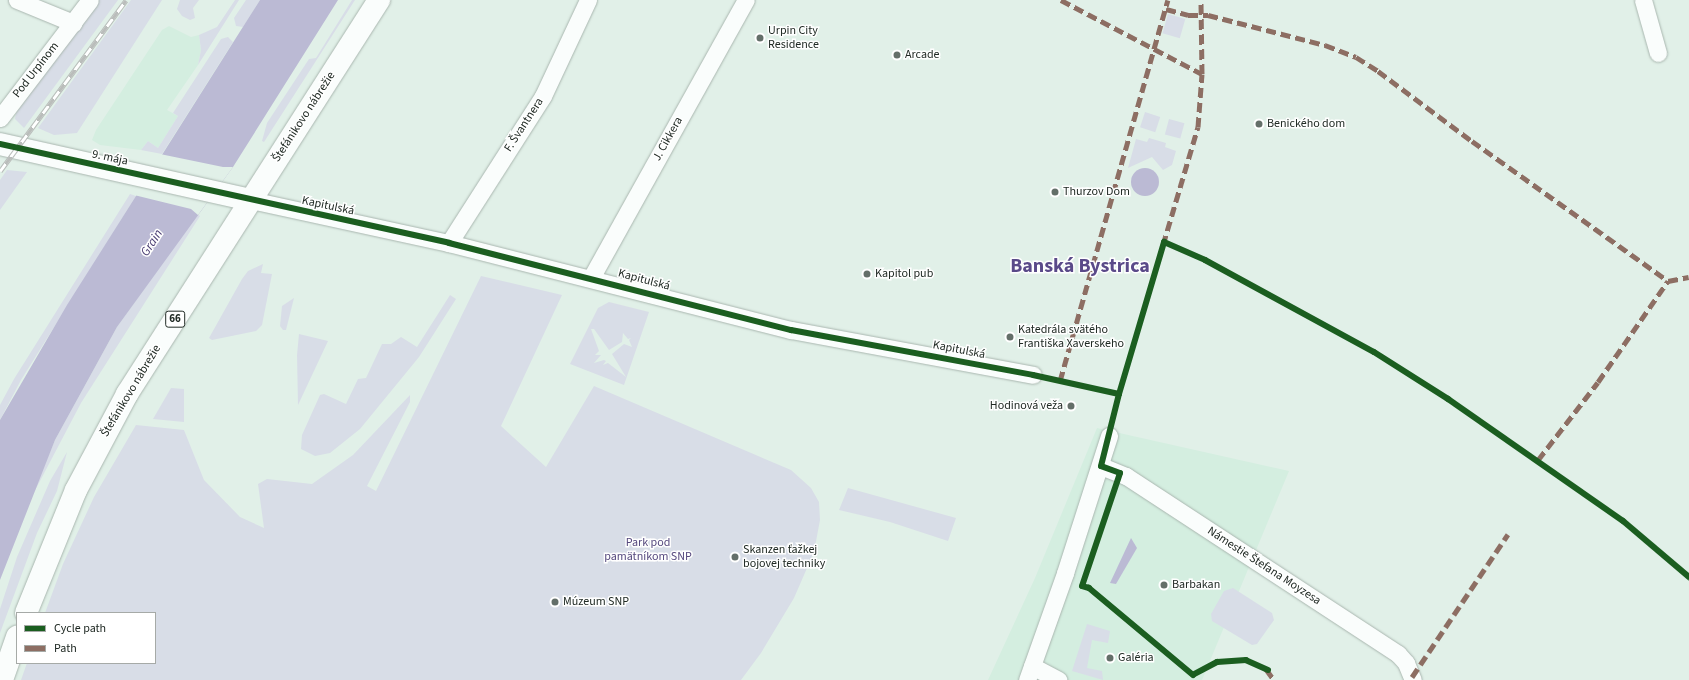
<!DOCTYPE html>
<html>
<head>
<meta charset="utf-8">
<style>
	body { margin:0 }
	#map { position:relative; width:1689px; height:680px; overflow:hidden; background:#e1f0e8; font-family:"Source Sans 3",sans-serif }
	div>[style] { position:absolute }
	.built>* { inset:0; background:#d4eee0 }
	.green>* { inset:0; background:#d8dde7; transform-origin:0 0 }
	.water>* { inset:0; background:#bbbad4 }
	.round { border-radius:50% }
	.pier>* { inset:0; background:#e1f0e8 }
	.roads { filter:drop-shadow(0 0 1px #a9b6af) drop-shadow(0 0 1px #a9b6af) }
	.minor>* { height:17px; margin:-8.5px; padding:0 8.5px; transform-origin:8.5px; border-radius:8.5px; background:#fafdfc }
	.major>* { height:22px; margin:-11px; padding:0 11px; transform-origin:11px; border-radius:11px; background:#fafdfc }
	.rail>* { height:4.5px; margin-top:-2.25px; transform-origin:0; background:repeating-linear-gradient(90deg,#fff 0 9px,#babdbb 0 18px); box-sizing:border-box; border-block:1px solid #babdbb }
	.quiet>* { height:5px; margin-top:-2.5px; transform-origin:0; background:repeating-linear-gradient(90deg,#8d6e63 0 10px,transparent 0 15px) }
	.cycleway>* { height:6px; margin:-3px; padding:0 3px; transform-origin:3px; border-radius:3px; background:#1b5e20 }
	.dots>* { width:11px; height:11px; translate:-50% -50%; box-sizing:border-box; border:2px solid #fff; border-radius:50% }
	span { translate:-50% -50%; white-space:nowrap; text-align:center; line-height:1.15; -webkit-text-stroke:3px #fff; paint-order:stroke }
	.shield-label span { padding:1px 3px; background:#fff; border:1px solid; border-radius:3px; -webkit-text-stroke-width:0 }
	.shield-label { font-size:11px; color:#202a24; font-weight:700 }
	.poi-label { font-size:12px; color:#202a24 }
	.left { translate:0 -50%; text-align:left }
	.right { translate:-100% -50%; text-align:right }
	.street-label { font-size:12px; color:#202a24 }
	.park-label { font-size:12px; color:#56497e }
	.water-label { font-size:13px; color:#4c3f74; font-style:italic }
	.town-label { font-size:20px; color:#5a4a89; font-weight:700 }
	.legend { position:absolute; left:16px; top:612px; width:140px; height:52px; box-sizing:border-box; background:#fff; border:1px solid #a6aaa7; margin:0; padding:5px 7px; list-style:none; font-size:12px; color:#202a24 }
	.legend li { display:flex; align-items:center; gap:8px; height:20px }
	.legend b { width:20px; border:1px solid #a6aaa7 }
</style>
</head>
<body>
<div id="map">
	<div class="built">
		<div style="clip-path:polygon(169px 26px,191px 37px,199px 35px,201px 50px,198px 65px,167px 110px,178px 116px,158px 148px,148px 141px,141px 150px,100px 145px,92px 140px,96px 130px,162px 30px)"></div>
		<div style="clip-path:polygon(1097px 428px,1289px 471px,1202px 680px,988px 680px,1035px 578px)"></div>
	</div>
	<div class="green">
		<div style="clip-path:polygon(98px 0,118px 0,24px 128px,15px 119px,16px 113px)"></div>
		<div style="clip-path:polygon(131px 0,162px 0,77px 133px,54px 135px,38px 128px)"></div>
		<div style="clip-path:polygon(180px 0,199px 0,193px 8px,195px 18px,190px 20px,182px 16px,177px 9px)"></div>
		<div style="clip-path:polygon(235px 0,239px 0,198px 65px,201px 50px,199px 35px,217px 27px)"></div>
		<div style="clip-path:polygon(246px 0,260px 0,243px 27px,236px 26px,234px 18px)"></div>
		<div style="clip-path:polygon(352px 0,355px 0,264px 142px,262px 141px,267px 123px,309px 59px,316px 58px)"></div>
		<div style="left:1168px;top:14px;width:18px;height:20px;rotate:16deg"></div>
		<div style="clip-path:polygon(228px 37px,233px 42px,162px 154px,141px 150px,148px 141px,158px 148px,178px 116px,173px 113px,221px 39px)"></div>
		<div style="left:1145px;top:112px;width:16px;height:16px;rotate:18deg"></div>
		<div style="left:1169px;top:119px;width:16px;height:16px;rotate:15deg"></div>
		<div style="clip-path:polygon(1149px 138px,1166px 143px,1165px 147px,1176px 151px,1172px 165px,1163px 170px,1152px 157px,1128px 168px,1136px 139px,1147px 142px)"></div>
		<div style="clip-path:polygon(7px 170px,27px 172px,0 210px,0 180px)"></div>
		<div style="clip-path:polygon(130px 194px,136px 196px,21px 380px,0 420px,0 405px,14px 379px)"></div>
		<div style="clip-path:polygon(197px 214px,200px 216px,81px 403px,30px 500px,55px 440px,117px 327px)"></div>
		<div style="clip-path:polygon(263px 264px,261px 273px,272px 274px,262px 325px,256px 331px,212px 340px,209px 338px,242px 279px,248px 271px)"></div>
		<div style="clip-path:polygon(481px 276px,562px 295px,501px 426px,546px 467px,594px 386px,791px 470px,811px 488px,819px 502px,820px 520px,814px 552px,794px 598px,761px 653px,741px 680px,21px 680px,27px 663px,155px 663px,155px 613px,45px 613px,63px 564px,94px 497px,136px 425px,184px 430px,204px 480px,240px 517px,264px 528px,258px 484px,267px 479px,312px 484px,353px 455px,410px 395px,410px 402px,367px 486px,376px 491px)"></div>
		<div style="clip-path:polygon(450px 295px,456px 299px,419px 357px,360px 429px,330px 453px,315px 456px,301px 449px,302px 435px,320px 395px,324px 394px,346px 404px,358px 379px,366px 378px,382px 344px,391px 344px,401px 337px,417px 347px)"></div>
		<div style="clip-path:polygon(294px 298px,286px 330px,283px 330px,280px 326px,282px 306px)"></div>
		<div style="clip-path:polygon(evenodd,609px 302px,649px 312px,624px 385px,570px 364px,598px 308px,609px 302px,591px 329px,594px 329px,609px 350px,622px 342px,623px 333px,628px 339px,631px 338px,629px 340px,632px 347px,624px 344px,612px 354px,626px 377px,608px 363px,603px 365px,606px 361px,604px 360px,594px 363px,601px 355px,595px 355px,599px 351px,591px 329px)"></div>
		<div style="clip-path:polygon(299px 334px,328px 341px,298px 405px,297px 355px)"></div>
		<div style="clip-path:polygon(171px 388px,184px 389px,184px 422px,153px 419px)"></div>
		<div style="clip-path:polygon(67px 452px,57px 491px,37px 533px,0 633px,0 609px,17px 557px,50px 481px)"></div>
		<div style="clip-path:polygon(848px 488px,956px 518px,948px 541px,890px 522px,839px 510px)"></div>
		<div style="clip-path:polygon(1233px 588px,1272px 613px,1274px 620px,1257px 644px,1252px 645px,1212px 621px,1211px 614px,1224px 591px)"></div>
		<div style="clip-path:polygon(1087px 624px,1110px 631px,1108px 643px,1092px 640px,1087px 668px,1102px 671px,1103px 680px,1072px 671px)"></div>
	</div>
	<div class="water">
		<div style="clip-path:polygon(260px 0,338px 0,233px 167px,117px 327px,55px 440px,0 580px,0 420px,67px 305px)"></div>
		<div class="round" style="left:1131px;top:168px;width:28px;height:28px"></div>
		<div style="clip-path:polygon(1131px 538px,1137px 548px,1116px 584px,1110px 583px)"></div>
	</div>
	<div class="pier">
		<div style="clip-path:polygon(160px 154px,223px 167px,233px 167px,198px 215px,191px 209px,134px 195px)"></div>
	</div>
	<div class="roads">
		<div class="minor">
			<div style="left:17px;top:0;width:61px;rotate:22.3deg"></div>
			<div style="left:1643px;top:0;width:55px;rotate:74.2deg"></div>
			<div style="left:0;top:118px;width:148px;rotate:-52.7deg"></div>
			<div style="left:251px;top:200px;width:203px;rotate:12.3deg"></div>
			<div style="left:449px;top:243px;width:353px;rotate:14.3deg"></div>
			<div style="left:791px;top:330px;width:246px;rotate:10.5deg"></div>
			<div style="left:449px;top:243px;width:174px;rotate:-57.4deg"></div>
			<div style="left:543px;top:96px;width:106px;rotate:-64.9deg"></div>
			<div style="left:591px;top:278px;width:318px;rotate:-60.9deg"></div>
			<div style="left:1101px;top:466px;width:27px;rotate:22deg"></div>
			<div style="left:1126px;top:476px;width:325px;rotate:33.2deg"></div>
			<div style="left:1398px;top:654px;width:12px;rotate:48deg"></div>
			<div style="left:1406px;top:663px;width:18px;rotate:68deg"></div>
			<div style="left:1032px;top:666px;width:30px;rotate:28deg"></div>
			<div style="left:1027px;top:680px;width:114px;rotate:-70.4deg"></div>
			<div style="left:1065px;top:573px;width:144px;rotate:-72.2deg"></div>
		</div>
		<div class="major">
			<div style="left:0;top:144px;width:257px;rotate:12.6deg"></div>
			<div style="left:26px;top:613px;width:133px;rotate:-67.9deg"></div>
			<div style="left:76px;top:490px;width:109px;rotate:-62deg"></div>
			<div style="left:127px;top:394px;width:468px;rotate:-57.4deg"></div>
			<div style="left:2px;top:680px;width:46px;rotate:-70.8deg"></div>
		</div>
	</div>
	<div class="rail">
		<div style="left:0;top:171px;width:212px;rotate:-53.6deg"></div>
	</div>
	<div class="quiet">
		<div style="left:1061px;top:0;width:159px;rotate:27.7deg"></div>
		<div style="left:1166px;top:9px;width:23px;rotate:15deg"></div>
		<div style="left:1188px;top:15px;width:20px"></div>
		<div style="left:1208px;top:15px;width:121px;rotate:14.4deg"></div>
		<div style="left:1325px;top:45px;width:33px;rotate:21deg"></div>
		<div style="left:1356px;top:57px;width:26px;rotate:32deg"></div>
		<div style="left:1378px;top:71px;width:117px;rotate:36.7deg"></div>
		<div style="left:1472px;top:141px;width:241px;rotate:35.5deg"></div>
		<div style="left:1163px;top:245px;width:123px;rotate:-73.5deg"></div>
		<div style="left:1198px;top:127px;width:53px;rotate:-85.7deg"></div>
		<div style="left:1202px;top:74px;width:74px;rotate:-90.8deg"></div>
		<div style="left:1668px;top:281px;width:21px;rotate:-11deg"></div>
		<div style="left:1060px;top:381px;width:396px;rotate:-74.2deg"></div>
		<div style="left:1538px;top:460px;width:98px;rotate:-52.4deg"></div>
		<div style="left:1598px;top:382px;width:123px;rotate:-55.3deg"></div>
		<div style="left:1266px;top:669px;width:14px;rotate:54deg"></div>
		<div style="left:1412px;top:677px;width:172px;rotate:-56.1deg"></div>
	</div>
	<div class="cycleway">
		<div style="left:0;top:144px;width:460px;rotate:12.4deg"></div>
		<div style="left:449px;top:243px;width:353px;rotate:14.3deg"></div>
		<div style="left:791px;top:330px;width:246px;rotate:10.5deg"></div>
		<div style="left:1033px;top:375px;width:88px;rotate:12.5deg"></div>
		<div style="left:1268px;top:670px;width:24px;rotate:-156deg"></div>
		<div style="left:1246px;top:660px;width:29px;rotate:176deg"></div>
		<div style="left:1217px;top:662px;width:27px;rotate:152deg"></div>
		<div style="left:1193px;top:675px;width:136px;rotate:-140.1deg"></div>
		<div style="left:1089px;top:588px;width:7px;rotate:-164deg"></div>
		<div style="left:1082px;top:586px;width:119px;rotate:-71.4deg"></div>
		<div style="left:1120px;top:473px;width:20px;rotate:-160deg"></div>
		<div style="left:1101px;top:466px;width:74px;rotate:-76deg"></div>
		<div style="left:1119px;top:394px;width:159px;rotate:-73.5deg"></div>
		<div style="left:1164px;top:242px;width:45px;rotate:23.7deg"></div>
		<div style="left:1205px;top:260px;width:192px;rotate:28.6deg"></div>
		<div style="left:1374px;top:352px;width:88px;rotate:32.4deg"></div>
		<div style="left:1448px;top:399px;width:213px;rotate:34.9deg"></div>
		<div style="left:1623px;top:521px;width:87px;rotate:40.3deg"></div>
	</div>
	<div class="dots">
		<div style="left:760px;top:38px;background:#646f69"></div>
		<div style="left:897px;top:55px;background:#646f69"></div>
		<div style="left:1259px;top:124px;background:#646f69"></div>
		<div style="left:1055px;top:192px;background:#646f69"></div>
		<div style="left:867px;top:274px;background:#646f69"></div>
		<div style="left:1010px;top:337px;background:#646f69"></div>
		<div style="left:1071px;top:406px;background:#646f69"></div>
		<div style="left:735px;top:557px;background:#646f69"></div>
		<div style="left:1164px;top:585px;background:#646f69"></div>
		<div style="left:555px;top:602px;background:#646f69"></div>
		<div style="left:1110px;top:658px;background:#646f69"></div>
	</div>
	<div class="shield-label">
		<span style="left:175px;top:319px">66</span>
	</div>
	<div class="poi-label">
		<span class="left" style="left:768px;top:38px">Urpin City<br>Residence</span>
		<span class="left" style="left:905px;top:55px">Arcade</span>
		<span class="left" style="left:1267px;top:124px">Benického dom</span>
		<span class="left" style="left:1063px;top:192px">Thurzov Dom</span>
		<span class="left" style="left:875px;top:274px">Kapitol pub</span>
		<span class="left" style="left:1018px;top:337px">Katedrála svätého<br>Františka Xaverskeho</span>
		<span class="right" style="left:1063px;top:406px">Hodinová veža</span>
		<span class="left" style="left:743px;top:557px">Skanzen ťažkej<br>bojovej techniky</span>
		<span class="left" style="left:1172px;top:585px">Barbakan</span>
		<span class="left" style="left:563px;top:602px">Múzeum SNP</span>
		<span class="left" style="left:1118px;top:658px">Galéria</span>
	</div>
	<div class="street-label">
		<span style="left:36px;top:70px;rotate:-52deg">Pod Urpínom</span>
		<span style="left:304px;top:117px;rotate:-57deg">Štefánikovo nábrežie</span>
		<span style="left:524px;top:125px;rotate:-57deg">F. Švantnera</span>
		<span style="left:668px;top:139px;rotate:-61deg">J. Cikkera</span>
		<span style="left:110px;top:158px;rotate:12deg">9. mája</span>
		<span style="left:328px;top:206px;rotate:12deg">Kapitulská</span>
		<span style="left:644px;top:280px;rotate:15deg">Kapitulská</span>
		<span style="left:959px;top:350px;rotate:11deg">Kapitulská</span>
		<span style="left:131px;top:391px;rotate:-59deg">Štefánikovo nábrežie</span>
		<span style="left:1264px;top:566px;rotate:33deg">Námestie Štefana Moyzesa</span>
	</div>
	<div class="park-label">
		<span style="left:648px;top:550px">Park pod<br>pamätníkom SNP</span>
	</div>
	<div class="water-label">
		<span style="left:152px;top:243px;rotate:-57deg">Grain</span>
	</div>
	<div class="town-label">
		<span style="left:1080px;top:266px">Banská Bystrica</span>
	</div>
	<ul class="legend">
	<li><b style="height:5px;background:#1b5e20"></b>Cycle path</li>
	<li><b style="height:5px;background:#8d6e63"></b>Path</li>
	</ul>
</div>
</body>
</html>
